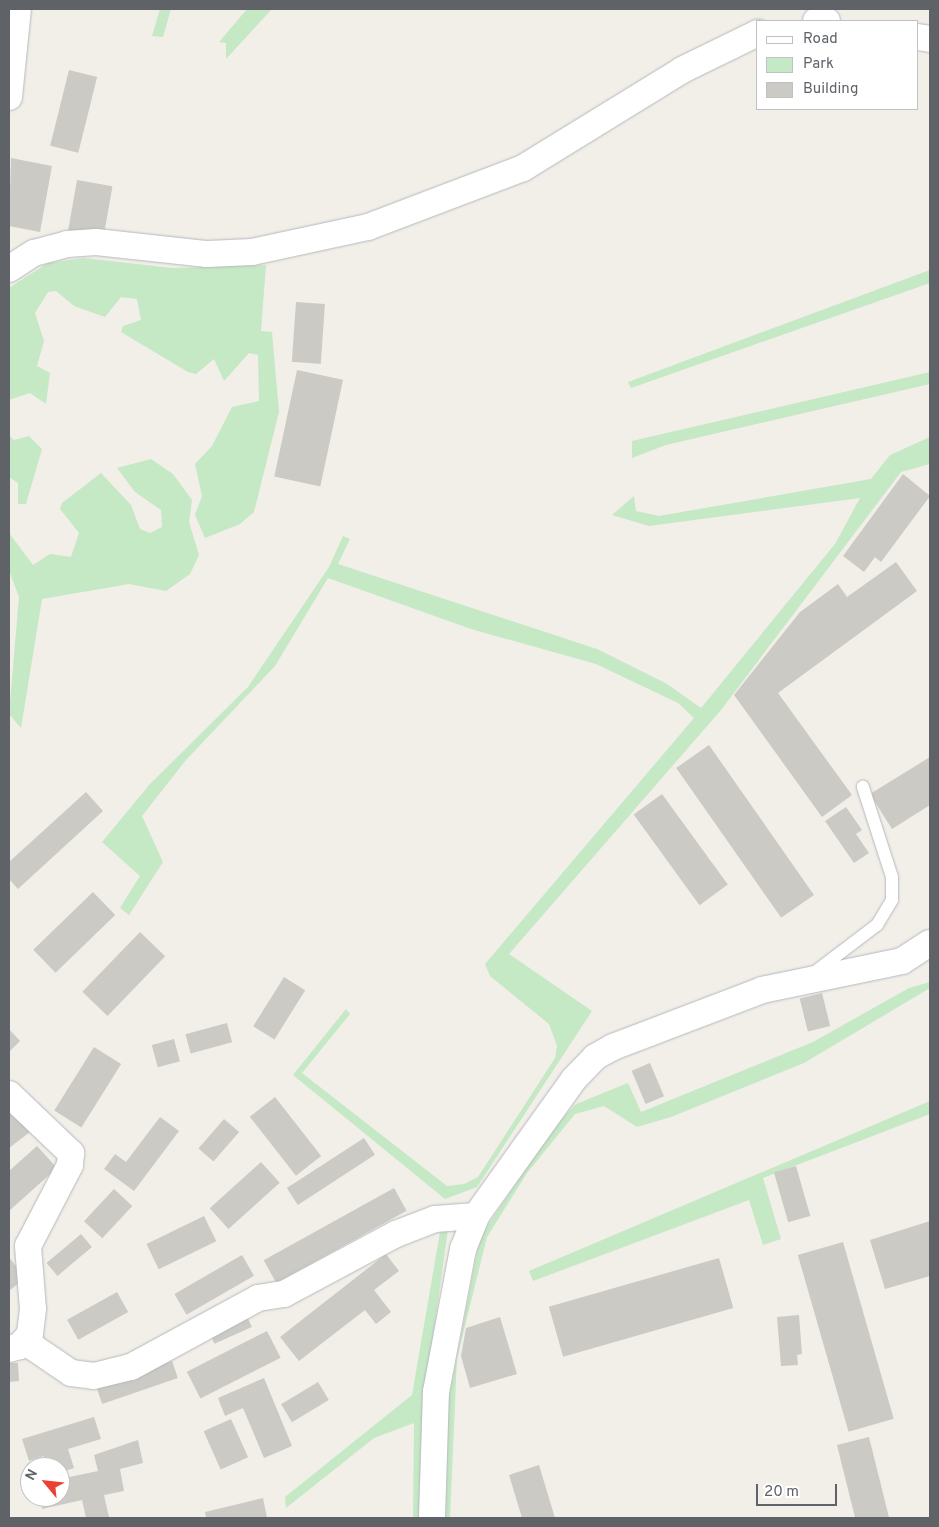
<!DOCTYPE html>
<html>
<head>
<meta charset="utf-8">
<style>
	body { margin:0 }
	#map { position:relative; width:939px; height:1527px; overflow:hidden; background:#f1efe8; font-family:Overpass,sans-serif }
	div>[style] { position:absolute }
	.green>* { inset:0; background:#c5e8c5 }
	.building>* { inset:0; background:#cccac5; transform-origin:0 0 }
	.roads { filter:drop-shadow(0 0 1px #b5b8bc) drop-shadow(0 0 1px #b5b8bc) }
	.service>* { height:12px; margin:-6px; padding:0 6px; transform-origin:6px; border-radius:6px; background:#fff }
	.minor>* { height:26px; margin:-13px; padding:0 13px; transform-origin:13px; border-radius:13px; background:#fff }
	span { translate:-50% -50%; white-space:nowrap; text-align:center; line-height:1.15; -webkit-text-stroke:5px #fff; paint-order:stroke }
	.frame { position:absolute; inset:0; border:10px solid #5f6368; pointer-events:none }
	.legend { position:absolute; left:756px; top:20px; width:162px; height:90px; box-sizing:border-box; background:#fff; border:1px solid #bfc1c3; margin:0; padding:6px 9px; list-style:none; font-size:15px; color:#5f6368 }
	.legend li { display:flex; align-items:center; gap:10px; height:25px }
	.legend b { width:25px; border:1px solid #bfc1c3 }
	.north { position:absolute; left:20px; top:1457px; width:50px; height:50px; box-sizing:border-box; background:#fff; border:1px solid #bfc1c3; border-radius:50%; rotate:298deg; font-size:14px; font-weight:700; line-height:20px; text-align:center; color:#5f6368 }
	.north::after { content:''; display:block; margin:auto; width:18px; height:22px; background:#ea4335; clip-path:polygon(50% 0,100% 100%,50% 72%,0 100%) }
	.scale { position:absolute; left:756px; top:1484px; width:81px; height:22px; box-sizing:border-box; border:2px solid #5f6368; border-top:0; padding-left:6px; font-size:15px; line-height:18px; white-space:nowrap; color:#5f6368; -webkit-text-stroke:4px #fff; paint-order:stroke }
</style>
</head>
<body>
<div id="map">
	<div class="green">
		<div style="clip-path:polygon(160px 9px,171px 9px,163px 37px,152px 36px)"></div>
		<div style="clip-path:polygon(247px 9px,272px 9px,226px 59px,226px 43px,219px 42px)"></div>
		<div style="clip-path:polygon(84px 258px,172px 268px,266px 265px,261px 331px,272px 332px,279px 412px,254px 512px,240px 524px,205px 538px,195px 515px,202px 496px,195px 464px,212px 446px,232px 407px,259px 401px,258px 355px,249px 353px,224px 381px,214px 359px,196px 374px,188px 372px,121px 332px,123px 326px,141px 320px,137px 299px,121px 297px,105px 317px,74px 306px,56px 291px,48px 292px,35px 313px,44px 341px,37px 366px,50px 373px,46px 404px,30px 393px,9px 400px,9px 288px,48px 263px)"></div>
		<div style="clip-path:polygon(930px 270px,930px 283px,631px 388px,628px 382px)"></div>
		<div style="clip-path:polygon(930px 372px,930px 384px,666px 445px,632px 458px,632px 441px)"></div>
		<div style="clip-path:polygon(9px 435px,14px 440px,29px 436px,42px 449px,26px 504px,18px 504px,18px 483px,9px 477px)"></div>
		<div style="clip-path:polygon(930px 437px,930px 464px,901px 472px,721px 710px,509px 954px,592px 1011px,477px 1187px,445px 1199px,293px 1075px,346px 1009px,350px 1014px,302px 1073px,447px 1186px,464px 1184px,478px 1177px,555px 1058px,557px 1046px,549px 1024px,490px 976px,485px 964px,694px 718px,678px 703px,596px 664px,471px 629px,328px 578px,275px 666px,186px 760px,142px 816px,163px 862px,129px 915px,120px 908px,140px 876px,102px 842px,150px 784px,248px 687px,329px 567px,343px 536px,350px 539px,338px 564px,597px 649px,667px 684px,701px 708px,835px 544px,860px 498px,649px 526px,612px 515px,634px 496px,636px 511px,659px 516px,871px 479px,890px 455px)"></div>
		<div style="clip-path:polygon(151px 459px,173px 474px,192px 500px,189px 522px,199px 555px,190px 574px,166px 591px,129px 584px,42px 599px,21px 728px,9px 714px,19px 597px,9px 570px,9px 533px,33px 565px,50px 554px,71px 557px,79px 533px,60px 509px,62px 503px,101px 473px,131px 505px,140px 529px,150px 533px,162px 527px,161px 510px,135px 492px,117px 468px)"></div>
		<div style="clip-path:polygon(930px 982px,930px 988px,804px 1063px,671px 1117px,637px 1127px,604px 1106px,575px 1114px,527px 1173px,487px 1237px,457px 1358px,450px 1518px,441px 1518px,447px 1408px,480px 1237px,554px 1127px,576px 1104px,628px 1083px,641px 1112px,813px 1042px,909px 988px)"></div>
		<div style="clip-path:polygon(930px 1101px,930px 1114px,763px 1178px,781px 1239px,763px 1245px,749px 1200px,533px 1281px,529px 1271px)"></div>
		<div style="clip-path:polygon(448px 1229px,422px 1417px,421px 1518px,413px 1518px,414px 1423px,374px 1438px,286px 1508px,285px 1497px,412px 1395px,440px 1232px)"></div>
	</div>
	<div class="building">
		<div style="left:69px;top:70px;width:29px;height:78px;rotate:14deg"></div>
		<div style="clip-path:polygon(11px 158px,52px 166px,40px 232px,9px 226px)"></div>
		<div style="left:77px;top:180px;width:36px;height:52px;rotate:10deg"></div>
		<div style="left:296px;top:302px;width:29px;height:60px;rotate:4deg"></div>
		<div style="left:297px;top:370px;width:47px;height:109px;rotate:12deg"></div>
		<div style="clip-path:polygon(903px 474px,930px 496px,881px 562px,875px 557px,864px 572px,843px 556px)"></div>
		<div style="clip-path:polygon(896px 562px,917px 591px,778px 693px,852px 795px,822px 817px,734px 695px,800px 612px,838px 584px,847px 597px)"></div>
		<div style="left:709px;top:745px;width:183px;height:40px;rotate:55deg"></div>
		<div style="clip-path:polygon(930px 757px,930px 805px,892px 829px,870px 794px)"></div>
		<div style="clip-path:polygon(86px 792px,103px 811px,18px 889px,9px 879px,9px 862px)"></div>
		<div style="left:662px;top:794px;width:112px;height:35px;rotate:54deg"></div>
		<div style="clip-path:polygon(846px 807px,862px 830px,856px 834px,869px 853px,854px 863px,825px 821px)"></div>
		<div style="left:93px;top:892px;width:32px;height:83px;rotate:46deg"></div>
		<div style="left:140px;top:932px;width:35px;height:83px;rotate:44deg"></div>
		<div style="left:284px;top:977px;width:25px;height:58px;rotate:32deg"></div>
		<div style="left:822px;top:993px;width:34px;height:23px;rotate:76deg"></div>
		<div style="left:227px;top:1023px;width:20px;height:43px;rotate:75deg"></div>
		<div style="clip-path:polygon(9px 1029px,20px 1041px,9px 1052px)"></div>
		<div style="left:174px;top:1039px;width:23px;height:23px;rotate:75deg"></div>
		<div style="left:94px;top:1047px;width:32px;height:75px;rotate:32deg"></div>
		<div style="left:650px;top:1063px;width:36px;height:20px;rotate:67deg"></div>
		<div style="left:275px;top:1097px;width:75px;height:32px;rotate:52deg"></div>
		<div style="clip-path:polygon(9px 1105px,30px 1132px,9px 1148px)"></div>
		<div style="clip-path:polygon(160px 1117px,179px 1131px,134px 1191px,104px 1169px,115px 1154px,126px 1162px)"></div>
		<div style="left:224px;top:1119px;width:20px;height:39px;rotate:41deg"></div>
		<div style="left:364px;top:1138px;width:20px;height:92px;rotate:57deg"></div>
		<div style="clip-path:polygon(37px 1146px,57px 1168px,9px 1211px,9px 1171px)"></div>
		<div style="left:261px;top:1162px;width:28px;height:69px;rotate:48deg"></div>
		<div style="left:796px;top:1166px;width:52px;height:23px;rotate:74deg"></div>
		<div style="left:394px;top:1188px;width:26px;height:149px;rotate:61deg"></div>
		<div style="left:114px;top:1189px;width:25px;height:44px;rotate:43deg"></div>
		<div style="left:204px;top:1216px;width:28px;height:64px;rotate:64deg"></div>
		<div style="clip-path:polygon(930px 1221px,930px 1276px,885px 1289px,870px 1240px)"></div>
		<div style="left:81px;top:1234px;width:17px;height:45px;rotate:50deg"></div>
		<div style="left:843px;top:1242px;width:184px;height:47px;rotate:74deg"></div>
		<div style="clip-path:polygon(386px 1254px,399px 1271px,374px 1290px,391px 1312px,376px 1324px,365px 1310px,299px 1361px,280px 1337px)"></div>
		<div style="left:242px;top:1255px;width:24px;height:78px;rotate:60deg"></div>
		<div style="clip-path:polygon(9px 1257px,25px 1278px,9px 1291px)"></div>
		<div style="left:719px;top:1258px;width:52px;height:177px;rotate:74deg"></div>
		<div style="left:117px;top:1292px;width:23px;height:57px;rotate:61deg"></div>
		<div style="clip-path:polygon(799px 1315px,802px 1354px,797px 1355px,798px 1365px,781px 1366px,777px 1317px)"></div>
		<div style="left:247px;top:1316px;width:12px;height:41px;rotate:66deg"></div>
		<div style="clip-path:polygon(500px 1317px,517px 1374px,470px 1388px,461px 1356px,466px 1328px)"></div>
		<div style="left:267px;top:1331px;width:30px;height:90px;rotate:63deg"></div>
		<div style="left:172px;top:1361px;width:18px;height:80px;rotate:71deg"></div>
		<div style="clip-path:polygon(9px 1363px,18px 1363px,19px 1381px,9px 1382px)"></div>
		<div style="clip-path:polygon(264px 1378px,292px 1446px,264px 1458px,243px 1408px,225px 1416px,218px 1398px)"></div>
		<div style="left:318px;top:1382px;width:21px;height:43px;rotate:59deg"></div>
		<div style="clip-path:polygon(94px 1417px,101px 1439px,68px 1449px,74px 1468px,60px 1473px,60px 1467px,47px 1467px,44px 1456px,29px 1461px,22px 1439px)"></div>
		<div style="left:231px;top:1419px;width:42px;height:30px;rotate:66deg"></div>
		<div style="left:869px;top:1437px;width:83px;height:33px;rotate:76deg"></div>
		<div style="clip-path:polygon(138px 1440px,143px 1463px,120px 1469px,124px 1491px,104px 1495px,109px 1517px,86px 1518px,82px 1500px,42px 1509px,40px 1497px,60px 1497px,60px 1479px,98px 1471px,94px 1455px)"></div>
		<div style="clip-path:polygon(539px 1465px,555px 1518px,522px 1518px,509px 1475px)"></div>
		<div style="clip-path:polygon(263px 1498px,267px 1518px,206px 1518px,205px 1512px)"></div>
	</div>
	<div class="roads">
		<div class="service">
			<div style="left:815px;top:972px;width:78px;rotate:-37.2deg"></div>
			<div style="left:877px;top:925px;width:29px;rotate:-59deg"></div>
			<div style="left:892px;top:900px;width:23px;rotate:-90deg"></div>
			<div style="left:892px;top:877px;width:95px;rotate:-107.9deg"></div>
		</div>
		<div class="minor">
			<div style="left:816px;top:21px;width:11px"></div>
			<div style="left:918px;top:37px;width:12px;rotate:9deg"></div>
			<div style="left:9px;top:97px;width:88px;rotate:-84.2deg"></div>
			<div style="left:9px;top:269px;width:30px;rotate:-33deg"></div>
			<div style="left:34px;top:253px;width:34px;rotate:-15deg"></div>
			<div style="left:67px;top:244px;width:29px;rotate:-4deg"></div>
			<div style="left:96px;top:242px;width:112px;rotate:6.2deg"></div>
			<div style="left:207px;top:254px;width:45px;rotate:-2.5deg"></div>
			<div style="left:252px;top:252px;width:119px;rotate:-12.2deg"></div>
			<div style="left:368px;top:227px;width:166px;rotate:-20.8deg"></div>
			<div style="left:523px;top:168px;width:187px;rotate:-31.6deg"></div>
			<div style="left:682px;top:70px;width:85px;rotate:-26deg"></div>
			<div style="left:9px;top:1094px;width:86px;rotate:43.6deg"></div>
			<div style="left:71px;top:1153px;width:12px;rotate:95deg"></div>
			<div style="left:70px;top:1165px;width:91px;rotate:117.4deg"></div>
			<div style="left:28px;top:1246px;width:63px;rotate:85.5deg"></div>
			<div style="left:33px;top:1309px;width:25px;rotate:97deg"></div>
			<div style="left:30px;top:1334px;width:16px;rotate:130deg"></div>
			<div style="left:20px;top:1346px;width:11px;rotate:165deg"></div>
			<div style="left:24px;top:1341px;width:57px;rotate:34.2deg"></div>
			<div style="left:71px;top:1373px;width:23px;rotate:7deg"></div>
			<div style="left:94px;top:1376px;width:38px;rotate:-14deg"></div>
			<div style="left:131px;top:1367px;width:145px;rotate:-28.5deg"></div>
			<div style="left:258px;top:1298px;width:26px;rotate:-9deg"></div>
			<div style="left:284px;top:1294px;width:127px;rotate:-28.2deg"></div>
			<div style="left:396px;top:1234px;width:42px;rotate:-21deg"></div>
			<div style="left:435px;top:1219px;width:41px;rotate:-4.2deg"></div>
			<div style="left:432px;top:1518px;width:126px;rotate:-88.2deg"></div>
			<div style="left:436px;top:1392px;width:146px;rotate:-79.3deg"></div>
			<div style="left:463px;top:1249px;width:35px;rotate:-68deg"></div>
			<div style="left:476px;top:1216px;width:168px;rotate:-54.4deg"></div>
			<div style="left:574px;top:1079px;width:30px;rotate:-46deg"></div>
			<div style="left:595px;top:1057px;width:21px;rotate:-29deg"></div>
			<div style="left:613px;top:1047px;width:160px;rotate:-20.9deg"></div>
			<div style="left:762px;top:990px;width:143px;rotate:-11.7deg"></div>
			<div style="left:902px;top:961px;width:33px;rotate:-33deg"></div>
		</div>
	</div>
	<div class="frame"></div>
	<ul class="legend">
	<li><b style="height:6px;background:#fff"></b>Road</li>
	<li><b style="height:14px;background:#c5e8c5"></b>Park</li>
	<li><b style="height:14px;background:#cccac5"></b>Building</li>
	</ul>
	<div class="north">N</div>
	<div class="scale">20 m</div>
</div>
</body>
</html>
